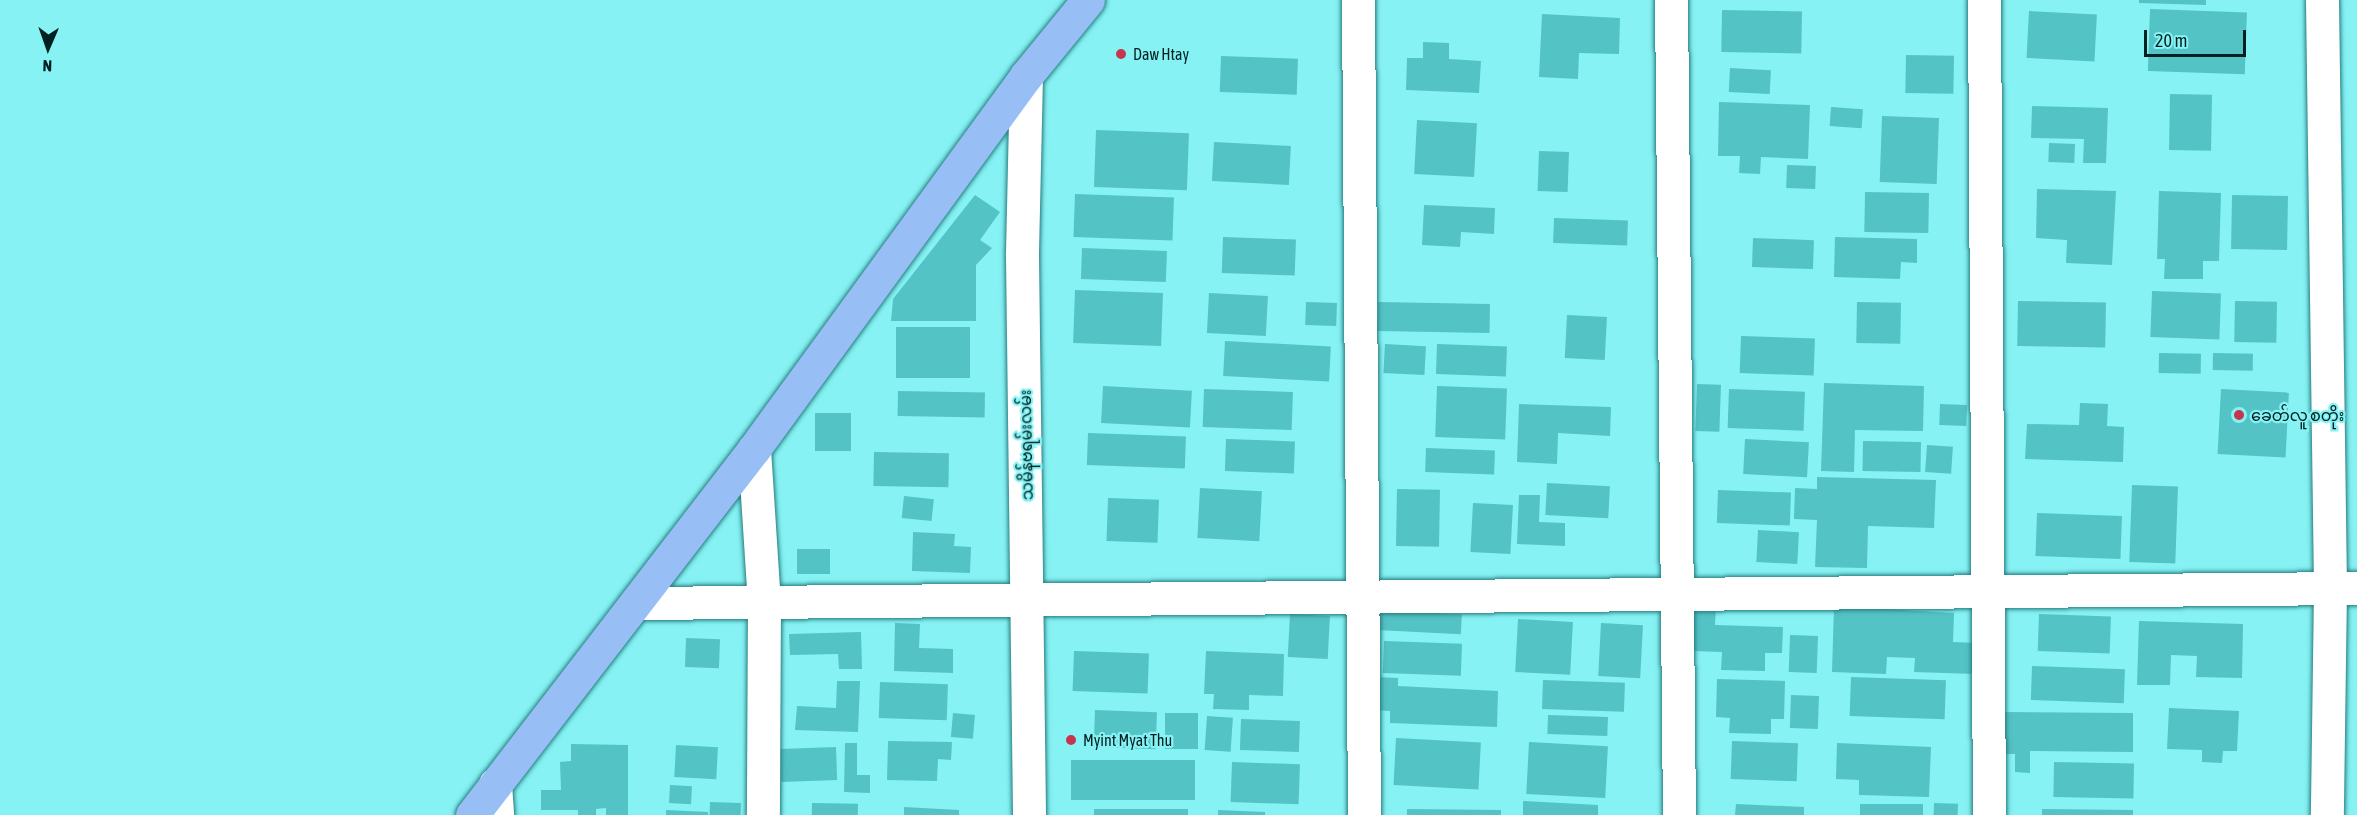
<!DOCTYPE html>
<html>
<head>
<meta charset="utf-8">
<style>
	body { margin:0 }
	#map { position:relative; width:2357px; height:815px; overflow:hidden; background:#86f2f4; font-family:"Asap Condensed","Noto Sans Myanmar",sans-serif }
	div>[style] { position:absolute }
	.building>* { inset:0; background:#54c3c5; transform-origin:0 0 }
	.roads { filter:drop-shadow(0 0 2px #257d7e) drop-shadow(0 0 2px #257d7e) }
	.minor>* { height:33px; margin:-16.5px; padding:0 16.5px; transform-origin:16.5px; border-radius:16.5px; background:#fff }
	.major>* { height:33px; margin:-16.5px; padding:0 16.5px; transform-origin:16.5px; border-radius:16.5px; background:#98bff5 }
	.dots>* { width:16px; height:16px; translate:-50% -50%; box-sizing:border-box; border:3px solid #86f2f4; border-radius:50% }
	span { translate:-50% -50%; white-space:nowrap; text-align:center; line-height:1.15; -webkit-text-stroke:4.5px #86f2f4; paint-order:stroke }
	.poi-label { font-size:16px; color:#002122 }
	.left { translate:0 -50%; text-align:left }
	.street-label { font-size:16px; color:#002122 }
	.north { position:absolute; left:18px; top:18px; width:60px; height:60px; -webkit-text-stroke:4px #86f2f4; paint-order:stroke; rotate:182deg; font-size:16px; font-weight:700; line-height:24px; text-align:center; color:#002122 }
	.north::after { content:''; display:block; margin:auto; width:21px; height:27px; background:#002122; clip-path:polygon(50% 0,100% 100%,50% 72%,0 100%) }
	.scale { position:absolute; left:2144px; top:30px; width:102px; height:27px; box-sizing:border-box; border:3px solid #002122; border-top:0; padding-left:8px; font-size:18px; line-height:21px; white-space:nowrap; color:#002122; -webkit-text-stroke:4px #86f2f4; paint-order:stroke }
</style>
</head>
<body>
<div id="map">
	<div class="building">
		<div style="clip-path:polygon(2139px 0,2206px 0,2206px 5px,2139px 3px)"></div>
		<div style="left:2150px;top:9px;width:97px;height:62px;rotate:2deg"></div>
		<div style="left:1722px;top:10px;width:80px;height:42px;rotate:1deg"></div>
		<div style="left:2029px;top:11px;width:68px;height:47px;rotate:3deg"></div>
		<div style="clip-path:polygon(1542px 14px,1620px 18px,1619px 54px,1579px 53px,1578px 79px,1539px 77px)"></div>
		<div style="clip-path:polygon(1423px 42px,1449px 43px,1449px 59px,1481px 61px,1479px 93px,1406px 90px,1407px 58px,1423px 58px)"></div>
		<div style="left:1906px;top:55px;width:48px;height:38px;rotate:1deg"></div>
		<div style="left:1221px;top:56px;width:77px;height:36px;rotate:2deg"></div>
		<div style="left:1730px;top:68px;width:41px;height:24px;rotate:3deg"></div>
		<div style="left:2170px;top:94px;width:42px;height:56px;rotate:1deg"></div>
		<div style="clip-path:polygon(1719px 102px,1810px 105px,1808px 159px,1761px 157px,1760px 174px,1739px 173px,1740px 156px,1718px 156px)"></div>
		<div style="clip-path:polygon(2032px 106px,2108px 108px,2106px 163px,2083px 163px,2084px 139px,2031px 138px)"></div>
		<div style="left:1831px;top:107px;width:32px;height:19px;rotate:4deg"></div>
		<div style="left:1882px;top:116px;width:57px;height:66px;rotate:2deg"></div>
		<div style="left:1417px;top:120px;width:60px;height:54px;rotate:3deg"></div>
		<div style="left:1096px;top:130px;width:93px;height:57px;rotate:2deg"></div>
		<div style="left:1214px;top:142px;width:77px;height:39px;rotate:3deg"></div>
		<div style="left:2049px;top:143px;width:26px;height:19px;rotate:2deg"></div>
		<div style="left:1539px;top:151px;width:30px;height:40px;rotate:2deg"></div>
		<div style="left:1787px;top:165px;width:29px;height:23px;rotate:2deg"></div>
		<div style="clip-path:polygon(2037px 189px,2116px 191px,2112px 265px,2066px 263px,2067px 240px,2036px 238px)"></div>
		<div style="clip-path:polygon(2159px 191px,2221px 193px,2219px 261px,2203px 261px,2203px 279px,2164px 279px,2165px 259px,2157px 259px)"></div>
		<div style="left:1865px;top:192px;width:64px;height:40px;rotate:1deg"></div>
		<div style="left:1075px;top:194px;width:99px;height:43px;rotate:2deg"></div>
		<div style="clip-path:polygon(975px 195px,1000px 212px,980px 240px,992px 248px,976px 265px,976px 321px,891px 321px,893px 299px)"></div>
		<div style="left:2232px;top:195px;width:56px;height:54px;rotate:1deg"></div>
		<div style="clip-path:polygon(1424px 205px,1495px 208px,1494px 234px,1461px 232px,1460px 247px,1422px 245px)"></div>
		<div style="left:1554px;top:218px;width:74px;height:25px;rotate:2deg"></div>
		<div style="left:1223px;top:237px;width:73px;height:36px;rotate:2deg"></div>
		<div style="clip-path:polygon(1835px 237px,1917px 239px,1917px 263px,1901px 262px,1900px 279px,1834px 277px)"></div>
		<div style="left:1753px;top:238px;width:61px;height:29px;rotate:2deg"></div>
		<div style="left:1082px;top:248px;width:85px;height:31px;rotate:2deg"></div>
		<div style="left:1075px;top:290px;width:88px;height:53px;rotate:2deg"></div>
		<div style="left:2152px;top:291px;width:69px;height:46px;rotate:2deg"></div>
		<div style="left:1209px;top:293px;width:59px;height:40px;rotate:3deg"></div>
		<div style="left:2018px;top:301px;width:88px;height:45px;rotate:1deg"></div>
		<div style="left:2235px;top:301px;width:42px;height:41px;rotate:1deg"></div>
		<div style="left:1306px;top:302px;width:31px;height:23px;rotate:2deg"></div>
		<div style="left:1378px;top:302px;width:112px;height:29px;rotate:1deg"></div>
		<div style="left:1857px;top:302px;width:44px;height:41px;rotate:1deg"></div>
		<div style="left:1567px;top:315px;width:40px;height:43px;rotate:3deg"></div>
		<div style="left:970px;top:327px;width:51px;height:74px;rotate:90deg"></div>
		<div style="left:1741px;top:336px;width:74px;height:37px;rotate:2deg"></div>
		<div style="left:1225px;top:341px;width:106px;height:35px;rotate:3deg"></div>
		<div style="left:1385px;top:344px;width:41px;height:29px;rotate:3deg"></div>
		<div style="left:1437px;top:344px;width:70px;height:30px;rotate:2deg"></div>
		<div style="left:2159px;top:353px;width:42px;height:20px;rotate:1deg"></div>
		<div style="left:2213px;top:353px;width:40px;height:17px;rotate:1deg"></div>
		<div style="clip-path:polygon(1824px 383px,1924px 386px,1923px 431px,1855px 430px,1854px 472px,1821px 471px)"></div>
		<div style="left:1697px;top:384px;width:24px;height:47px;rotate:2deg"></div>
		<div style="left:1103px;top:386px;width:89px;height:37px;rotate:3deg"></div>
		<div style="left:1437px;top:386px;width:70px;height:51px;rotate:2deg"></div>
		<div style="left:1204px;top:389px;width:89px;height:38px;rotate:2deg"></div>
		<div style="left:1729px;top:389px;width:76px;height:39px;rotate:2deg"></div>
		<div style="left:2221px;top:389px;width:68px;height:65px;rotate:3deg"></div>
		<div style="left:898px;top:391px;width:87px;height:25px;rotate:1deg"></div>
		<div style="clip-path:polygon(2080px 403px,2108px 404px,2107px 426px,2124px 427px,2123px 462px,2025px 459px,2027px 424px,2079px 425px)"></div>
		<div style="clip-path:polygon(1519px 404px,1611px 407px,1610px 436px,1558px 433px,1557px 464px,1517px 462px)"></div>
		<div style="left:1940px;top:404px;width:27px;height:21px;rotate:2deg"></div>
		<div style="left:815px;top:413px;width:36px;height:38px"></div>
		<div style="left:1088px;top:433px;width:98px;height:32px;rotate:2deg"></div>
		<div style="left:1226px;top:439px;width:69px;height:32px;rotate:2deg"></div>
		<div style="left:1745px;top:439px;width:64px;height:35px;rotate:3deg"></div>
		<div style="left:1863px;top:441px;width:58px;height:30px;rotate:1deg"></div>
		<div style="left:1927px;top:445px;width:26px;height:27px;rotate:4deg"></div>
		<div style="left:1426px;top:448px;width:69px;height:24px;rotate:2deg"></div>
		<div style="left:874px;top:452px;width:75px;height:34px;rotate:1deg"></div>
		<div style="clip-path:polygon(1817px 477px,1936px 480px,1934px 528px,1868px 526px,1867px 568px,1815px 567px,1817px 520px,1794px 519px,1795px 488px,1817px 489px)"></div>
		<div style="left:1547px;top:483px;width:63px;height:32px;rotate:3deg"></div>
		<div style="left:2132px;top:485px;width:46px;height:77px;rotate:2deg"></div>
		<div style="left:1200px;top:488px;width:62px;height:50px;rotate:3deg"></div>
		<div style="left:1397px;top:489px;width:43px;height:57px;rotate:1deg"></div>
		<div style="left:1718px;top:490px;width:73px;height:33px;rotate:2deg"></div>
		<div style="clip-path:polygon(1519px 495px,1540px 495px,1539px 522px,1565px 523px,1565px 546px,1517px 544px)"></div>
		<div style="left:904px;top:496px;width:30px;height:22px;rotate:6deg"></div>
		<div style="left:1108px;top:498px;width:51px;height:43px;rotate:2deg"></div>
		<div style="left:1473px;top:503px;width:40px;height:49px;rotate:3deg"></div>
		<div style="left:2037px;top:513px;width:85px;height:43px;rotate:2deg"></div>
		<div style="left:1758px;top:530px;width:41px;height:32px;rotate:3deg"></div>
		<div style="clip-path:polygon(913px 532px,955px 534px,954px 546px,971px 547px,970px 573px,912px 571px)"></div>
		<div style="left:797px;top:549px;width:33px;height:25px"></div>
		<div style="clip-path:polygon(1693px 605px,1716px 606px,1715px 625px,1783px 627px,1782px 653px,1765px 653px,1765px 671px,1721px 670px,1722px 652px,1692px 651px)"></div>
		<div style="clip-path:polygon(1834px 606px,1954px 613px,1953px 642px,1976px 643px,1975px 674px,1914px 672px,1915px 658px,1887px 657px,1886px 674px,1832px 672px)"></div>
		<div style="left:1378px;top:610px;width:84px;height:20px;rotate:3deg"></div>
		<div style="left:1290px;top:614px;width:40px;height:43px;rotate:3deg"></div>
		<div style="left:2039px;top:614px;width:72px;height:37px;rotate:2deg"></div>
		<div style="left:1518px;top:619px;width:55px;height:53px;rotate:3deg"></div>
		<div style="clip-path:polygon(2139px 621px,2243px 624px,2242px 678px,2196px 677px,2197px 656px,2171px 655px,2170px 685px,2137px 685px)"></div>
		<div style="clip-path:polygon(895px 623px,920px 624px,919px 648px,953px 649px,953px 673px,894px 671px)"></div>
		<div style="left:1601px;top:623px;width:42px;height:53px;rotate:3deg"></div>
		<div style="clip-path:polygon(861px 632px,862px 669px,839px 669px,838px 654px,790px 655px,789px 634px)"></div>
		<div style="left:1790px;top:635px;width:28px;height:37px;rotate:2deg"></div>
		<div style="left:686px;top:638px;width:34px;height:29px;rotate:2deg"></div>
		<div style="left:1384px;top:641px;width:78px;height:32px;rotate:2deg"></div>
		<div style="left:1074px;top:651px;width:75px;height:40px;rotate:2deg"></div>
		<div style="clip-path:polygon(1206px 651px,1284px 654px,1283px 696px,1249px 695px,1249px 710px,1213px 709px,1214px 694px,1204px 694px)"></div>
		<div style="left:2032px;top:666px;width:93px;height:34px;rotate:2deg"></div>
		<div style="clip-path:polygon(1376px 677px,1398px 678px,1398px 686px,1498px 691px,1497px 727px,1390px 723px,1390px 711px,1374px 710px)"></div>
		<div style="left:1851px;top:677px;width:95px;height:39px;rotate:2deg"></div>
		<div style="clip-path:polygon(1717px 679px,1785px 681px,1784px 719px,1771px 719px,1771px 734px,1729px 733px,1730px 718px,1716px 717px)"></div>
		<div style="left:1543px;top:680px;width:82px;height:29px;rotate:2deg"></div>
		<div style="clip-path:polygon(837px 681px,860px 681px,858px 732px,795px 730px,797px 706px,836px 708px)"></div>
		<div style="left:880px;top:682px;width:68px;height:36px;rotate:2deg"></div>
		<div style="left:1791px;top:695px;width:28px;height:33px;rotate:2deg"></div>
		<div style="clip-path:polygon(2169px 708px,2239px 711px,2237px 751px,2223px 751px,2222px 763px,2202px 762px,2202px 750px,2167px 749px)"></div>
		<div style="left:1095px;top:710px;width:62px;height:37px;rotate:2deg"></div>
		<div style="clip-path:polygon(2003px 712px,2133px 713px,2133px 752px,2030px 751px,2030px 773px,2015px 772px,2015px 754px,2002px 754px)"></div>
		<div style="left:953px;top:713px;width:22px;height:24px;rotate:5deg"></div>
		<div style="left:1165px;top:713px;width:33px;height:36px"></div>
		<div style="left:1548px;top:715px;width:60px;height:19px;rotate:2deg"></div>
		<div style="left:1207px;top:716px;width:26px;height:34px;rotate:4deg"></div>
		<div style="left:1241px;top:719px;width:59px;height:31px;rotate:2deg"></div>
		<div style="left:1396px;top:738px;width:85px;height:47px;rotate:3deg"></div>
		<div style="clip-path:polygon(888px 741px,952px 742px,951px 760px,938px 759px,937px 781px,887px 780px)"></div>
		<div style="left:1732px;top:741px;width:66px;height:38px;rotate:2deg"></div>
		<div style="left:1529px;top:742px;width:79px;height:52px;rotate:3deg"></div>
		<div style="clip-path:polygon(845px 743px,857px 743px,857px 775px,870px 775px,870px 793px,844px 792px)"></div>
		<div style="clip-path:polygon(1837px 743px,1931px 747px,1929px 797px,1859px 795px,1859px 780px,1836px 779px)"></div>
		<div style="clip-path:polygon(571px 744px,628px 745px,628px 815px,606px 815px,606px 808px,596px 809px,596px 815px,578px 815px,578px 810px,541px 810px,541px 790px,561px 790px,560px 762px,571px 761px)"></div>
		<div style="left:676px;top:745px;width:42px;height:32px;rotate:3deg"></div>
		<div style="left:836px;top:747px;width:33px;height:56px;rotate:88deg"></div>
		<div style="left:1071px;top:760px;width:124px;height:40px"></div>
		<div style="left:1232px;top:762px;width:68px;height:40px;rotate:2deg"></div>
		<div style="left:2054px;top:762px;width:80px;height:35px;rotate:1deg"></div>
		<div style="left:670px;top:785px;width:22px;height:18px;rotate:3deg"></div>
		<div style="clip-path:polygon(1523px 801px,1598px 805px,1598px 815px,1523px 815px)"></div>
		<div style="left:710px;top:802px;width:31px;height:13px;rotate:2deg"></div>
		<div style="left:812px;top:803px;width:46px;height:12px;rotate:1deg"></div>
		<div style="left:1934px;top:803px;width:24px;height:12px;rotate:2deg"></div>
		<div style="clip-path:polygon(1736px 804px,1804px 807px,1804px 815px,1735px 815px)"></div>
		<div style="left:1860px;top:804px;width:63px;height:11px"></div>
		<div style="clip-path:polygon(904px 807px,959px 810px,959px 815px,904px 815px)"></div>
		<div style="left:1094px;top:809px;width:94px;height:6px"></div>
		<div style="clip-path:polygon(1407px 809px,1501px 810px,1501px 815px,1407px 815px)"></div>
		<div style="clip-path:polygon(2042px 809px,2133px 810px,2133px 815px,2042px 815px)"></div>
		<div style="clip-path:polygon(666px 810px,708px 812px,708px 815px,666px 815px)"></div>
		<div style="clip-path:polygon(1218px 810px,1265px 812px,1265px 815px,1218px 815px)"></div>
	</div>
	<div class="roads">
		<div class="minor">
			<div style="left:1358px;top:0;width:815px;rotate:89.58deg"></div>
			<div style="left:1671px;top:0;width:815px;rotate:89.44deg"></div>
			<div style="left:1984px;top:0;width:815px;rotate:89.65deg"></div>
			<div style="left:2322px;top:0;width:589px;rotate:89.22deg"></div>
			<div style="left:2330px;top:589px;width:226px;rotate:90.8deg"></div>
			<div style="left:1026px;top:76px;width:180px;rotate:91.3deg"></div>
			<div style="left:1022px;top:256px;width:559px;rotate:89.28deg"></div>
			<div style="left:754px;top:449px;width:153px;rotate:86.3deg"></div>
			<div style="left:764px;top:602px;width:213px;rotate:90.3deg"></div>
			<div style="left:636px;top:603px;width:1721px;rotate:-0.5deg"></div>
			<div style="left:495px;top:784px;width:31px;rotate:86deg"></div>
		</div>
		<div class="major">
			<div style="left:472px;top:815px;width:462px;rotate:-52.4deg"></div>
			<div style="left:754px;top:449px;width:462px;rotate:-53.9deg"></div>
			<div style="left:1026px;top:76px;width:98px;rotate:-50.8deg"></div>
		</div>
	</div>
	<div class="dots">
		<div style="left:1121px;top:54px;background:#c5354c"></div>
		<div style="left:2239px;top:415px;background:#c5354c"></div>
		<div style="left:1071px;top:740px;background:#c5354c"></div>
	</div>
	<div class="poi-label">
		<span class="left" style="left:1133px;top:54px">Daw Htay</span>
		<span class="left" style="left:2251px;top:415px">ခေတ်လူ စတိုး</span>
		<span class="left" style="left:1083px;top:740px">Myint Myat Thu</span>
	</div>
	<div class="street-label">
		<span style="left:1026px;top:445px;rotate:-91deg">သမိန်ဗရမ်းလမ်း</span>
	</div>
	<div class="north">N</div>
	<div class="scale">20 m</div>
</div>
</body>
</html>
